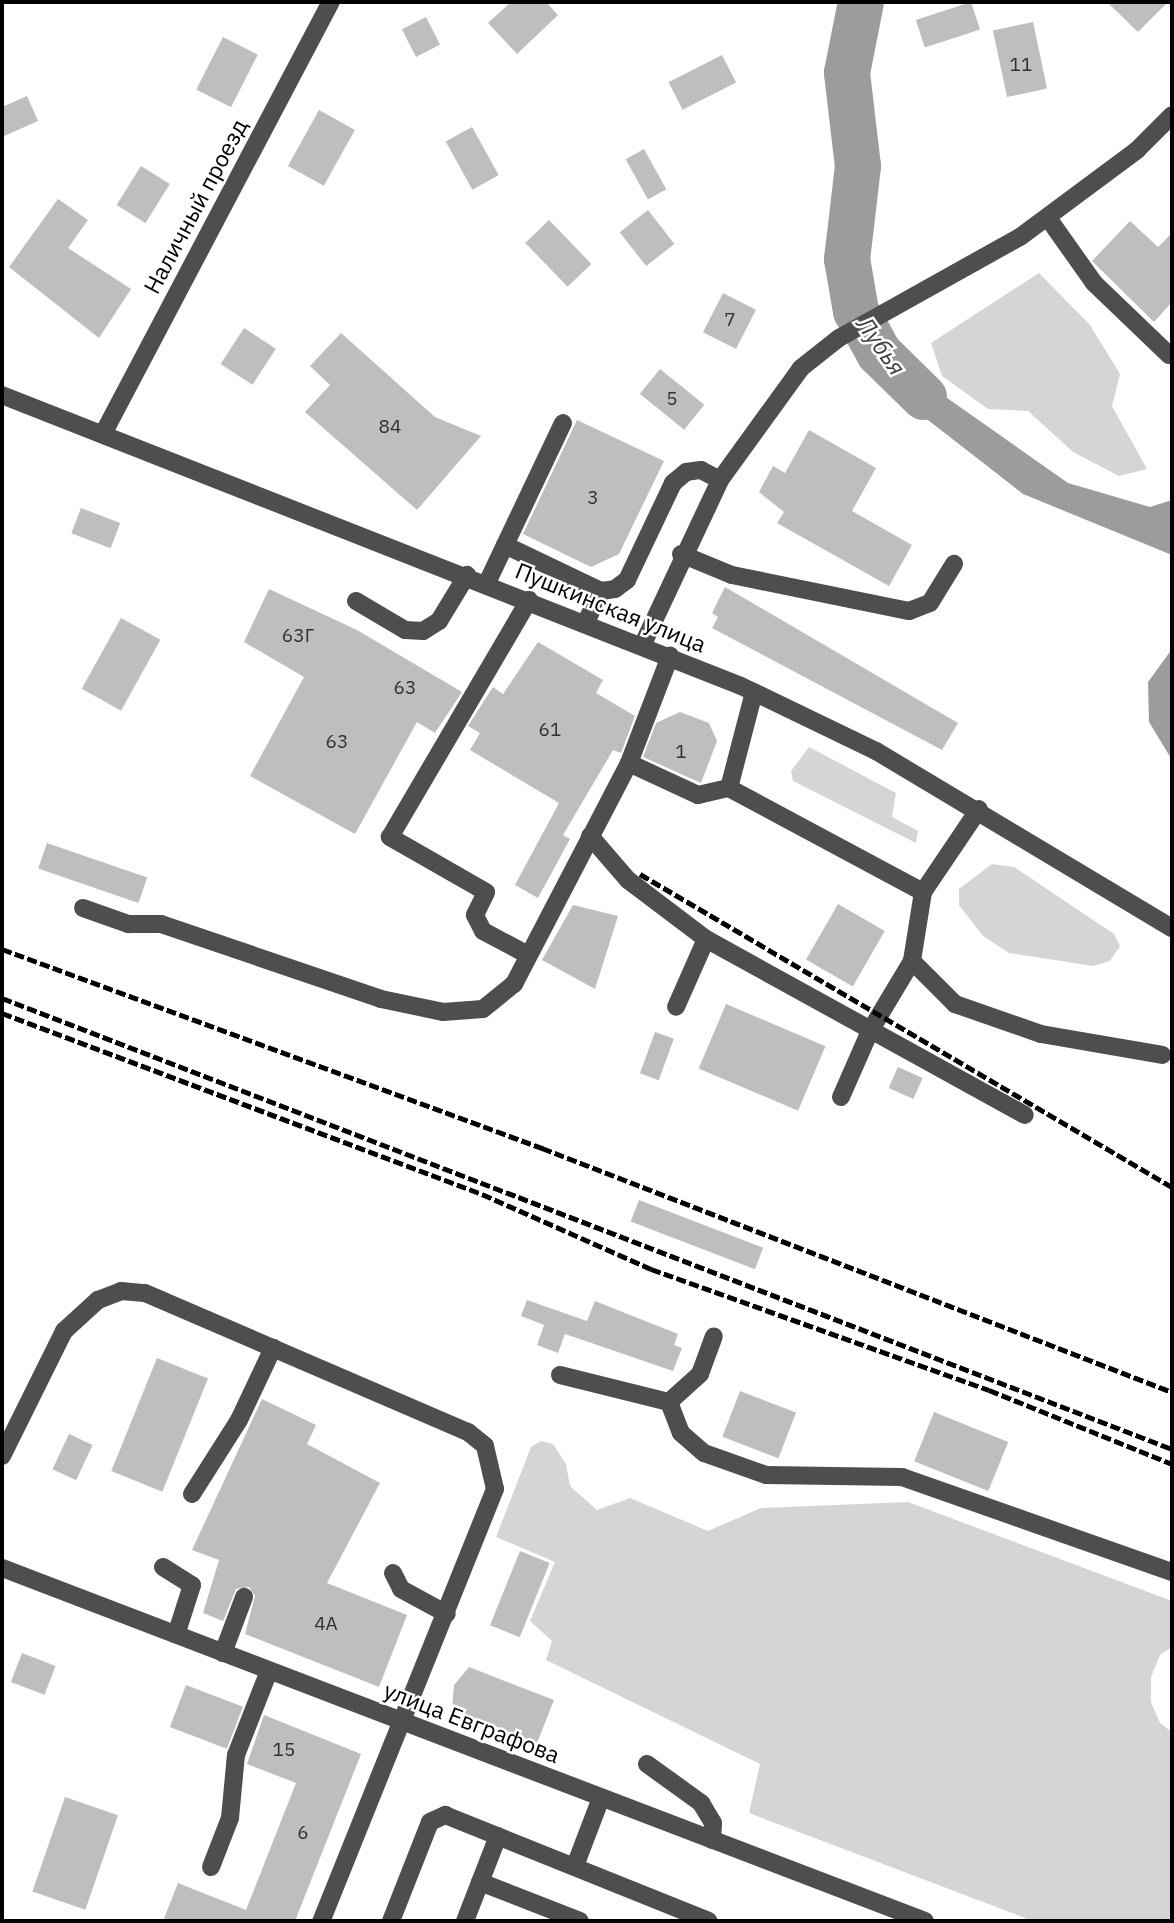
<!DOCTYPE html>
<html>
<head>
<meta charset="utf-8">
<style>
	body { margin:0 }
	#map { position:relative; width:1174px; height:1923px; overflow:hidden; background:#fff; font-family:"IBM Plex Sans",sans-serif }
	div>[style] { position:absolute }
	.green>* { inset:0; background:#d5d5d5 }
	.water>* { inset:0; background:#9c9c9c }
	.river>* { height:46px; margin:-23px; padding:0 23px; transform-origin:23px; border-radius:23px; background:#9c9c9c }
	.building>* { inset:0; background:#bebebe; transform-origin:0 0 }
	.minor>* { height:18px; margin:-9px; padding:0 9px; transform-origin:9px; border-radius:9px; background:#4e4e4e }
	.rail>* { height:5px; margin-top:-2.5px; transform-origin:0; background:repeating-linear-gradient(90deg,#000 0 10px,transparent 0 13.5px) }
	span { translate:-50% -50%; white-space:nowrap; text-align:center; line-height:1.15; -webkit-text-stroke:5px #fff; paint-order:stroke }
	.number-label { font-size:19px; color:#303030 }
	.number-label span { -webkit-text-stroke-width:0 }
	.street-label { font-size:23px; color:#000 }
	.water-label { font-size:24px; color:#3d3d3d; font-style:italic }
	.frame { position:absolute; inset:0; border:4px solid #000; pointer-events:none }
</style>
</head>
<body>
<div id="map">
	<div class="green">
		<div style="clip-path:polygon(1039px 273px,1090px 325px,1120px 374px,1112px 406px,1147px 469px,1119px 476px,1073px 452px,1028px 411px,988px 409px,942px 376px,931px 343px)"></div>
		<div style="clip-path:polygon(809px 747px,896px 793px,892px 817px,918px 831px,916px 843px,793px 781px,791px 771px)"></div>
		<div style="clip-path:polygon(992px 864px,1014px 867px,1114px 934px,1120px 946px,1110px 961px,1093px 966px,1009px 953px,983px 936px,959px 905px,959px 889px)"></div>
		<div style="clip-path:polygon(541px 1441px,553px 1444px,566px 1464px,570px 1486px,597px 1510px,630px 1498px,708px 1531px,761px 1508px,908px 1502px,1172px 1601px,1172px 1647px,1160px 1655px,1151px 1677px,1151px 1702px,1160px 1723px,1172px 1732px,1172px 1921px,1033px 1921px,749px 1813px,760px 1764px,546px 1660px,552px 1641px,530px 1621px,555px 1562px,496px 1537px,531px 1447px)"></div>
	</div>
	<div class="water">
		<div style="clip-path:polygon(897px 342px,930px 386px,1068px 483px,1150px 507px,1172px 500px,1172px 555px,1023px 494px,892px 392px,861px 363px)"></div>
		<div style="clip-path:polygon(1172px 649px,1172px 760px,1149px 722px,1148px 682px)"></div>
	</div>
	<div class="river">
		<div style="left:861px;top:2px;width:72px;rotate:101.2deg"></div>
		<div style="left:847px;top:73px;width:94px;rotate:83.3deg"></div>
		<div style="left:858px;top:166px;width:94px;rotate:96.7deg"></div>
		<div style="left:847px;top:259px;width:53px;rotate:80.2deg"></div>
		<div style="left:856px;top:311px;width:48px;rotate:61.3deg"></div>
		<div style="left:879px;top:353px;width:63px;rotate:44.4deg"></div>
	</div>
	<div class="building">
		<div style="clip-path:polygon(511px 2px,546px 2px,558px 15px,517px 54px,488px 23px)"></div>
		<div style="left:971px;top:2px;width:29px;height:58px;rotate:72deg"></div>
		<div style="clip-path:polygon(1107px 2px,1168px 2px,1138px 32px)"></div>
		<div style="left:426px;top:17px;width:31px;height:27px;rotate:63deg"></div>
		<div style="left:1033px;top:22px;width:68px;height:41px;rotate:78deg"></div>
		<div style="left:223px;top:37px;width:39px;height:59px;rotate:27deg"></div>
		<div style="left:722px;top:55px;width:31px;height:60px;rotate:63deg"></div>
		<div style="clip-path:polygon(27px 96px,38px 121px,2px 137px,2px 107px)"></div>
		<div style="left:319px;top:110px;width:41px;height:64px;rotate:29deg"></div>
		<div style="left:472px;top:127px;width:55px;height:30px;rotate:61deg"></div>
		<div style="left:644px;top:149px;width:46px;height:21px;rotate:61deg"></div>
		<div style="left:141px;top:166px;width:34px;height:46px;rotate:32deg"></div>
		<div style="clip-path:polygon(58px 199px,88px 220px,68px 248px,131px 289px,99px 338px,9px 267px)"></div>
		<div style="left:648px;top:210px;width:43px;height:36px;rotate:52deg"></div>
		<div style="left:549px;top:220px;width:61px;height:33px;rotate:46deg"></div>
		<div style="clip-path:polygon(1130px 221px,1158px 247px,1172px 233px,1172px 302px,1154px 322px,1092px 261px)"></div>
		<div style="left:723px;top:293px;width:37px;height:44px;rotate:27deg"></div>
		<div style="left:244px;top:328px;width:38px;height:43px;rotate:33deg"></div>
		<div style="clip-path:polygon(341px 333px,435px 417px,481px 436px,417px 510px,305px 412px,330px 385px,310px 366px)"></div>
		<div style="left:660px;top:369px;width:57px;height:32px;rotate:39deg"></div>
		<div style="clip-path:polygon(577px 420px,664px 461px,619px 554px,591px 567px,523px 534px)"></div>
		<div style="clip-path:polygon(809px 430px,876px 468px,852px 511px,912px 545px,889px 586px,777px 523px,784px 512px,759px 492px,773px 466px,785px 473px)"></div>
		<div style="left:81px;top:508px;width:42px;height:27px;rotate:21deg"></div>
		<div style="clip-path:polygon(725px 587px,958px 723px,942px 750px,712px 628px,718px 617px,712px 613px)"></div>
		<div style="clip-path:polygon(269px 589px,357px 630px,462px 692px,435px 733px,417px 722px,355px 834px,250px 776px,304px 677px,244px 642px)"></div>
		<div style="left:121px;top:618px;width:45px;height:81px;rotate:29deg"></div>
		<div style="clip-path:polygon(538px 642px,603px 680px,596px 693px,635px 716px,621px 753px,613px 750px,563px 835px,570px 839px,538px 898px,515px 885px,559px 803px,470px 750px,480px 733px,468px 726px,493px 687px,503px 694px)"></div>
		<div style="clip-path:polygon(680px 712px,709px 723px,717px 741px,701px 783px,643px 757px,656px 723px)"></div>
		<div style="left:47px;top:843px;width:106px;height:27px;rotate:19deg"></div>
		<div style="left:838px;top:904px;width:54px;height:64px;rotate:30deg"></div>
		<div style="clip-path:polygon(573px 905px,618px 916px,595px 989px,542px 960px)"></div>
		<div style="left:726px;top:1004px;width:108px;height:70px;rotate:23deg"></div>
		<div style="left:655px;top:1032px;width:20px;height:44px;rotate:20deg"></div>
		<div style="left:898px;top:1067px;width:27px;height:23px;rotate:24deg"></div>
		<div style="left:639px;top:1200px;width:133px;height:23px;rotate:21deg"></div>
		<div style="clip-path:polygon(527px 1300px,587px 1321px,595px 1301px,678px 1334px,674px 1345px,682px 1348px,673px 1371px,565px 1334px,558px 1353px,537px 1345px,544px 1325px,521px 1316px)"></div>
		<div style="left:157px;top:1358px;width:55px;height:122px;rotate:22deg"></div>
		<div style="left:740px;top:1391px;width:60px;height:49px;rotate:21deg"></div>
		<div style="clip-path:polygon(262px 1399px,316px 1425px,307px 1444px,380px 1483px,327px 1583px,407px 1615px,379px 1687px,245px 1634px,255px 1596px,249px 1587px,236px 1589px,223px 1621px,203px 1613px,219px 1560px,192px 1550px)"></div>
		<div style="left:934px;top:1412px;width:80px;height:53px;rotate:22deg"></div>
		<div style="left:69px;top:1434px;width:26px;height:39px;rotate:25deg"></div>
		<div style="left:520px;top:1551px;width:32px;height:80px;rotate:22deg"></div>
		<div style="left:22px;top:1653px;width:36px;height:31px;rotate:21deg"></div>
		<div style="clip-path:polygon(469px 1667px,554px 1700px,537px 1743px,452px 1709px,454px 1685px)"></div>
		<div style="left:186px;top:1685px;width:61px;height:45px;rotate:21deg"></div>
		<div style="clip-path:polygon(264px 1715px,361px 1754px,295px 1921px,163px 1921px,178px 1883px,246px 1910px,296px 1783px,247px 1764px)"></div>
		<div style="left:65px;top:1797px;width:56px;height:100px;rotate:19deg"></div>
	</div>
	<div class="minor">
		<div style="left:1048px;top:218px;width:80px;rotate:54.7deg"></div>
		<div style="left:1094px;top:283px;width:104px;rotate:43.8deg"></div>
		<div style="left:2px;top:395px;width:794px;rotate:21.49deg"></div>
		<div style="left:741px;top:686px;width:150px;rotate:25.7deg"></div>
		<div style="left:876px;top:751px;width:345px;rotate:30.9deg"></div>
		<div style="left:103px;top:434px;width:488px;rotate:-62.2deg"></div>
		<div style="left:505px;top:545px;width:106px;rotate:25.6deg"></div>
		<div style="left:601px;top:591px;width:14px;rotate:-8deg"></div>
		<div style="left:615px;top:589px;width:15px;rotate:-37deg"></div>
		<div style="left:627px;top:580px;width:107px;rotate:-64.6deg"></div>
		<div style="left:673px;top:483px;width:17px;rotate:-40deg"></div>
		<div style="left:686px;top:472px;width:15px;rotate:-8deg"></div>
		<div style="left:701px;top:470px;width:21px;rotate:28deg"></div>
		<div style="left:681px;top:554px;width:55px;rotate:22.4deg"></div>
		<div style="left:732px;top:575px;width:181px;rotate:11.5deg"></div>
		<div style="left:909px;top:611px;width:22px;rotate:-21deg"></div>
		<div style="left:930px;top:603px;width:46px;rotate:-58.4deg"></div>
		<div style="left:487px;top:583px;width:177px;rotate:-64.6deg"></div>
		<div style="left:356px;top:601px;width:57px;rotate:30.6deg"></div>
		<div style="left:405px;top:630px;width:18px;rotate:3deg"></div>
		<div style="left:423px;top:631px;width:19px;rotate:-32deg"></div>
		<div style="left:439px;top:621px;width:54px;rotate:-58.7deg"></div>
		<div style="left:586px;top:622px;width:34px;rotate:-64deg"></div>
		<div style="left:643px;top:644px;width:181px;rotate:-64.8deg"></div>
		<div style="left:720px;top:480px;width:138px;rotate:-54.1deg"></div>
		<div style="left:801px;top:368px;width:48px;rotate:-38.3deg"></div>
		<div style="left:839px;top:338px;width:207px;rotate:-29.2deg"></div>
		<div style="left:1020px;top:237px;width:146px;rotate:-36.6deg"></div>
		<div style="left:1137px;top:150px;width:49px;rotate:-45deg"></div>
		<div style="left:629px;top:763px;width:76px;rotate:24.9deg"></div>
		<div style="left:698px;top:795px;width:32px;rotate:-13deg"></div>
		<div style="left:729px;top:788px;width:99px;rotate:-75.4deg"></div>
		<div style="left:729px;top:788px;width:220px;rotate:28.2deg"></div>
		<div style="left:923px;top:892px;width:100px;rotate:-56deg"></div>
		<div style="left:590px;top:836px;width:58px;rotate:49.2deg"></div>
		<div style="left:628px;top:880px;width:98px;rotate:37.1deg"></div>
		<div style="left:706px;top:939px;width:74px;rotate:113.8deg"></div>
		<div style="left:923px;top:892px;width:70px;rotate:99.1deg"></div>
		<div style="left:912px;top:961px;width:61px;rotate:45deg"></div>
		<div style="left:955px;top:1004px;width:91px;rotate:19.2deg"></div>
		<div style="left:1041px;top:1034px;width:123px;rotate:9.8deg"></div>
		<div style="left:83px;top:908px;width:48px;rotate:19.6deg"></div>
		<div style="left:128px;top:924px;width:33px"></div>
		<div style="left:161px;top:924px;width:232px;rotate:18.8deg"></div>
		<div style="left:381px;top:999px;width:63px;rotate:11.8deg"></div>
		<div style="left:443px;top:1012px;width:40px;rotate:-4.3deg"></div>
		<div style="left:483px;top:1009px;width:40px;rotate:-39deg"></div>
		<div style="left:514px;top:984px;width:249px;rotate:-62.5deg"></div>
		<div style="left:629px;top:763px;width:115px;rotate:-69deg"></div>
		<div style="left:706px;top:939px;width:364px;rotate:28.9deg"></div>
		<div style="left:528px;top:955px;width:51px;rotate:-151.9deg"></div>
		<div style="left:483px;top:931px;width:18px;rotate:-117deg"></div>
		<div style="left:475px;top:915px;width:25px;rotate:-64deg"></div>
		<div style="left:486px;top:892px;width:111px;rotate:-150.2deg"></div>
		<div style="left:390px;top:837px;width:275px;rotate:-59.6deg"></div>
		<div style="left:841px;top:1097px;width:72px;rotate:-66.3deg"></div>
		<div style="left:870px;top:1031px;width:82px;rotate:-59deg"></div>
		<div style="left:560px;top:1375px;width:112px;rotate:13.9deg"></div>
		<div style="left:669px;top:1402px;width:42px;rotate:-42.1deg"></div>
		<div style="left:700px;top:1374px;width:40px;rotate:-69.8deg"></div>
		<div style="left:669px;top:1402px;width:33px;rotate:69deg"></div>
		<div style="left:681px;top:1433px;width:30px;rotate:41deg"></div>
		<div style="left:704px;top:1453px;width:66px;rotate:19.5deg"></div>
		<div style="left:766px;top:1475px;width:136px;rotate:0.8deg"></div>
		<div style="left:902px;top:1477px;width:286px;rotate:19.4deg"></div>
		<div style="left:2px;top:1456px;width:140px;rotate:-63.6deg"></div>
		<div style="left:64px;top:1331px;width:46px;rotate:-42.4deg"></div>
		<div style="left:98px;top:1300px;width:25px;rotate:-21deg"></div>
		<div style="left:121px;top:1291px;width:24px;rotate:5deg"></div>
		<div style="left:145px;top:1293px;width:352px;rotate:23.3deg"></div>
		<div style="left:468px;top:1432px;width:22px;rotate:39deg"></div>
		<div style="left:485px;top:1446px;width:44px;rotate:76.9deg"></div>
		<div style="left:495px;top:1489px;width:466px;rotate:111.9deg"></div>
		<div style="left:192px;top:1494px;width:88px;rotate:-57.6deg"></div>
		<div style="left:239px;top:1420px;width:80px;rotate:-64.7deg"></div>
		<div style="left:163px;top:1567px;width:34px;rotate:32deg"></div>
		<div style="left:192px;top:1585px;width:52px;rotate:107.7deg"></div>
		<div style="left:2px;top:1568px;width:988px;rotate:20.93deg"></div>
		<div style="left:393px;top:1573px;width:18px;rotate:63deg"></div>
		<div style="left:401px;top:1589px;width:52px;rotate:28.5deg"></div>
		<div style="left:223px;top:1653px;width:60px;rotate:-69.4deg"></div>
		<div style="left:647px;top:1764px;width:67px;rotate:35.8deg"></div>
		<div style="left:701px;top:1803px;width:23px;rotate:59deg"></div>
		<div style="left:713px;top:1823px;width:17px;rotate:93deg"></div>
		<div style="left:575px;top:1866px;width:73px;rotate:-69.1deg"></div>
		<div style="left:211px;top:1867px;width:53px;rotate:-68.8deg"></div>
		<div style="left:230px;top:1818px;width:63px;rotate:-84.6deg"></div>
		<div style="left:236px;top:1755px;width:90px;rotate:-68.6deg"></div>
		<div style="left:480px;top:1882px;width:107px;rotate:21.3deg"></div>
		<div style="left:391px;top:1921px;width:106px;rotate:-68.5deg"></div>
		<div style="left:430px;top:1822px;width:17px;rotate:-25deg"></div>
		<div style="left:445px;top:1815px;width:284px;rotate:21.9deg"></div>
		<div style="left:465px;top:1921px;width:91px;rotate:-68.8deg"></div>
	</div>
	<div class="rail">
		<div style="left:640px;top:874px;width:617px;rotate:30.47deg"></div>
		<div style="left:2px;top:949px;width:576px;rotate:20.23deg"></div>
		<div style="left:542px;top:1148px;width:676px;rotate:21.17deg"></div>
		<div style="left:2px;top:998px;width:1254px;rotate:21.08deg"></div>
		<div style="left:2px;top:1013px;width:513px;rotate:20.66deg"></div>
		<div style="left:482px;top:1194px;width:185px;rotate:23.9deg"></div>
		<div style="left:651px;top:1269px;width:359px;rotate:19.7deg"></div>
		<div style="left:989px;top:1390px;width:197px;rotate:22deg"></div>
	</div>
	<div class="number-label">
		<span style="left:1021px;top:65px">11</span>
		<span style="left:730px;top:320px">7</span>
		<span style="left:672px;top:399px">5</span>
		<span style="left:390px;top:427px">84</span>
		<span style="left:593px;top:498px">3</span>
		<span style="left:298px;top:636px">63Г</span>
		<span style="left:405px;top:688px">63</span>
		<span style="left:550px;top:730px">61</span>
		<span style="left:337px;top:742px">63</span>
		<span style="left:681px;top:752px">1</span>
		<span style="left:326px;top:1624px">4А</span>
		<span style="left:284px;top:1750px">15</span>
		<span style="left:303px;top:1833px">6</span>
	</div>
	<div class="street-label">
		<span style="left:195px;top:206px;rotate:-62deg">Наличный проезд</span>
		<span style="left:611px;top:607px;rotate:22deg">Пушкинская улица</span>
		<span style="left:472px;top:1722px;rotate:21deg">улица Евграфова</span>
	</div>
	<div class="water-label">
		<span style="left:881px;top:346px;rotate:55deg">Лубья</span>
	</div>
	<div class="frame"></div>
</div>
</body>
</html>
